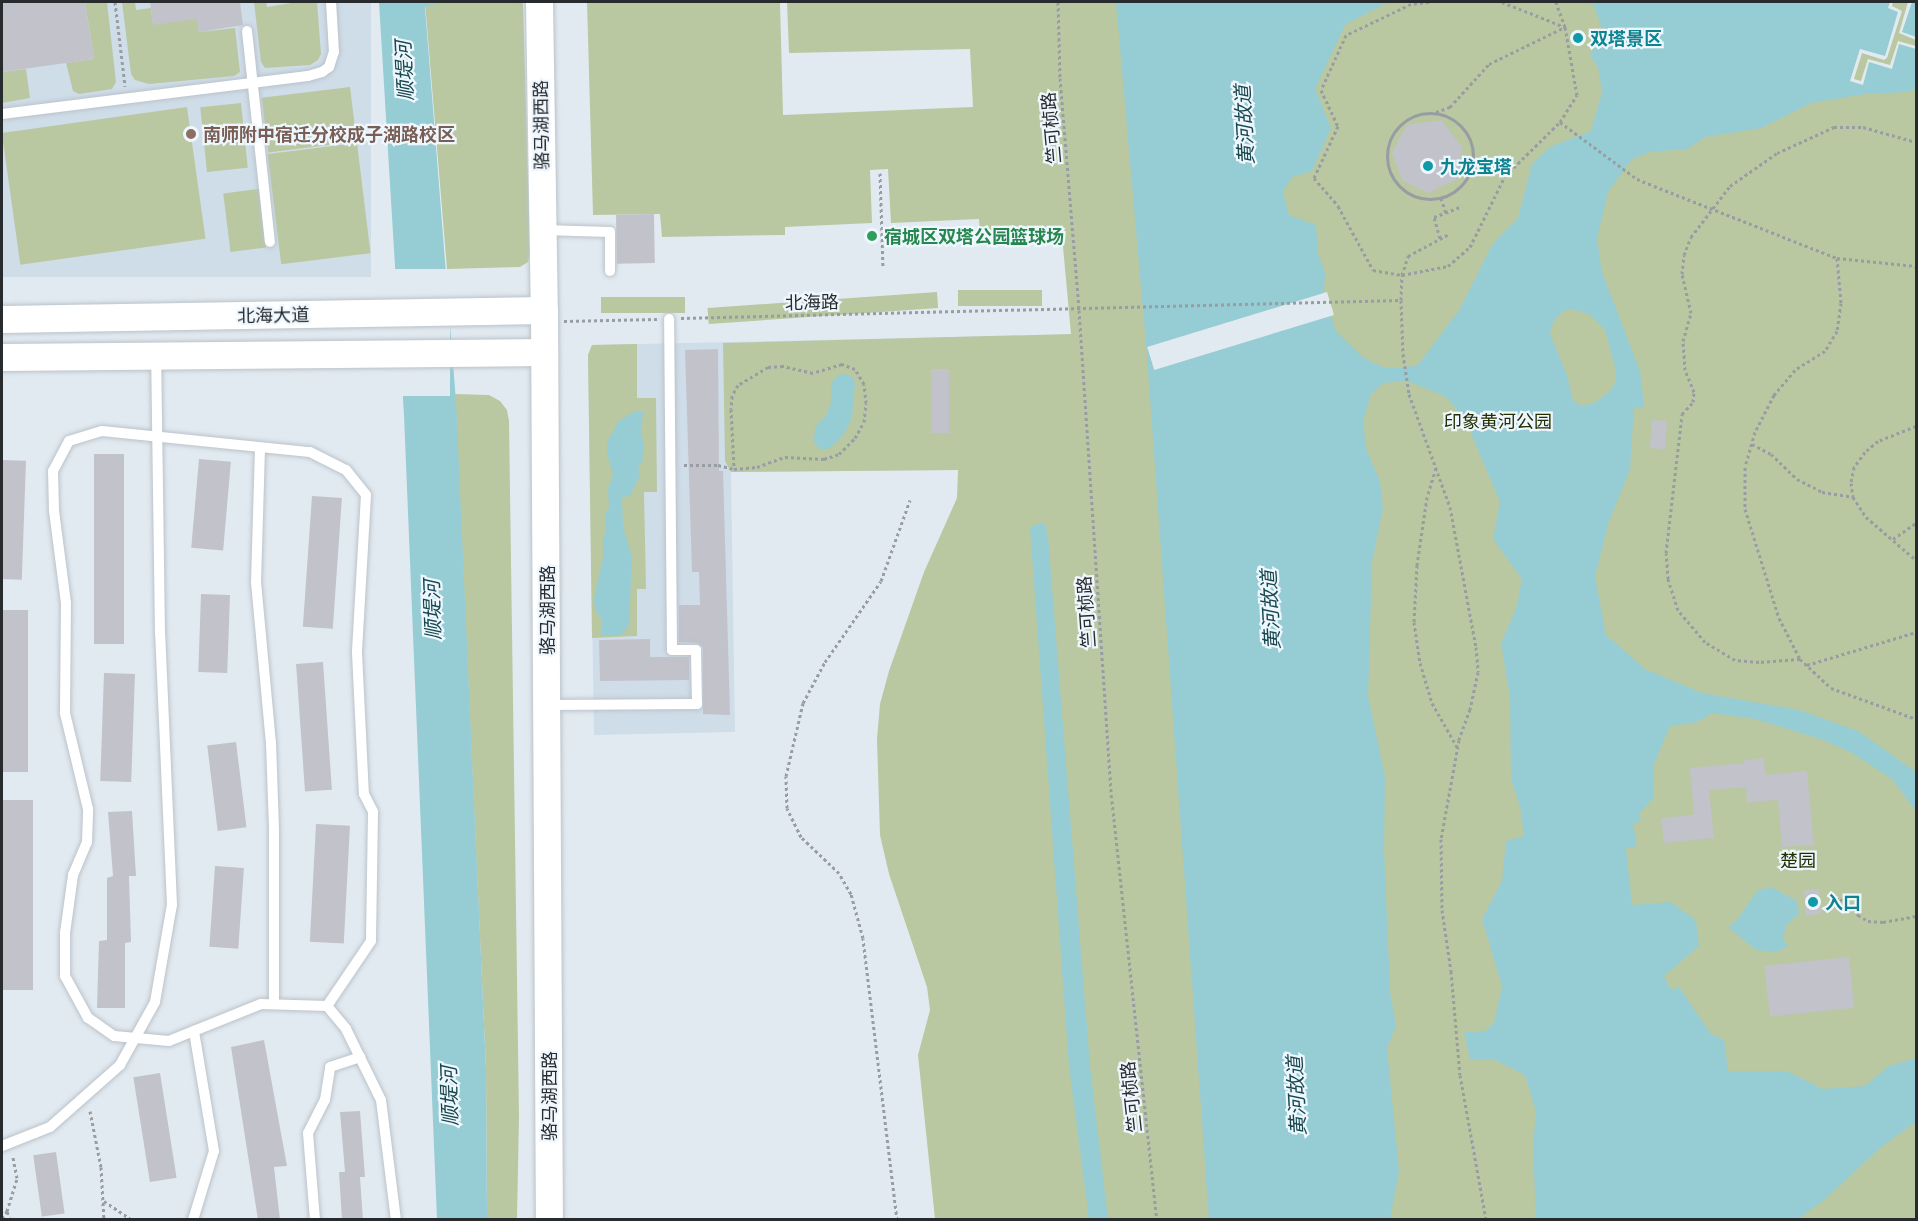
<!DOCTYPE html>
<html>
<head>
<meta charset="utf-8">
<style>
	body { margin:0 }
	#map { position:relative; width:1918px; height:1221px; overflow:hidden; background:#e2eaf1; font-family:Ubuntu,"Noto Sans SC",sans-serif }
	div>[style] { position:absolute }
	.built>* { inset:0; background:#cfdde9; transform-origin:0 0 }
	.green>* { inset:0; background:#b9c8a1; transform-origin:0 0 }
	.water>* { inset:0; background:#96ccd4 }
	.pier>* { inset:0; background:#e2eaf1; transform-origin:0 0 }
	.building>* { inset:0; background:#c2c2cb; transform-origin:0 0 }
	.path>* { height:3px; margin-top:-1.5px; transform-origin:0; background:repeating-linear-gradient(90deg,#979da2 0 3px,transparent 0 6px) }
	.path>.ring { margin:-1.5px; padding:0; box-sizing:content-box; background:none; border:3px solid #979da2; border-radius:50% }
	.roads { filter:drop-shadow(0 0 2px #bbc3c9) drop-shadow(0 0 2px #bbc3c9) }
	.service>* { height:10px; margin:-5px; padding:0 5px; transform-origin:5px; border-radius:5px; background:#fff }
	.tertiary>* { height:27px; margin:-13.5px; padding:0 13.5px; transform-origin:13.5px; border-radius:13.5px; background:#fff }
	.dots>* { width:16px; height:16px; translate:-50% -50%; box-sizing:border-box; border:3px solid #eff7fe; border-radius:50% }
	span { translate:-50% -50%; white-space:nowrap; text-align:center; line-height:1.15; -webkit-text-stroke:4.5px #eff7fe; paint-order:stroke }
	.culture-label { font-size:18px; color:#0d838f; font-weight:700 }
	.left { translate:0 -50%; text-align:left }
	.street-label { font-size:18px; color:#282b2e }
	.education-label { font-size:18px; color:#785e54; font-weight:700 }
	.leisure-label { font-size:18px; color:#27864d; font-weight:700 }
	.park-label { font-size:18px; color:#222f01 }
	.water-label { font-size:20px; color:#16474d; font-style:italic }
	.frame { position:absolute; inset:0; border:3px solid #282b2e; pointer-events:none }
</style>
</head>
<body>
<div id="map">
	<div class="built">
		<div style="left:2px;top:2px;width:369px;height:275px"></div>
		<div style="clip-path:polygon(995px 336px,995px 362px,958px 470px,731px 472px,735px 732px,594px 735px,588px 355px,592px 345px)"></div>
	</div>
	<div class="green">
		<div style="clip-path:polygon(85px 2px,107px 2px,116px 82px,112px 89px,79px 94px,73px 91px,66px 63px,94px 59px)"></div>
		<div style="clip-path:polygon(122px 2px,135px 2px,136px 10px,151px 8px,153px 24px,195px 2px,199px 32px,235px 28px,240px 72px,234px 76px,149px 84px,135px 80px,131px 74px)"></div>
		<div style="clip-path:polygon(254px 2px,266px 2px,267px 7px,298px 2px,317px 2px,321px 54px,318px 60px,310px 65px,265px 68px,261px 62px)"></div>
		<div style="clip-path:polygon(425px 2px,523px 2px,530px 253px,528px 262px,520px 267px,447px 269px)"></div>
		<div style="clip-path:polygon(587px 2px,780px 2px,783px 115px,973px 107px,970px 49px,789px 53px,787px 2px,1916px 2px,1916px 1219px,935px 1219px,918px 1055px,930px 1010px,927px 987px,889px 874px,880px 835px,877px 739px,880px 704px,889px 671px,924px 572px,957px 498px,958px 470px,731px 472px,725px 461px,723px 343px,1071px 334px,1062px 236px,980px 236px,979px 219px,891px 223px,888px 169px,870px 170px,872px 223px,785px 227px,785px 235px,662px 237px,660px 214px,593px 215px)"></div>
		<div style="clip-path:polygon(26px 69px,30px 98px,2px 103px,2px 72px)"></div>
		<div style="left:350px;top:87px;width:55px;height:89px;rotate:83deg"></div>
		<div style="left:241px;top:103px;width:65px;height:41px;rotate:84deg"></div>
		<div style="left:187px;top:107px;width:133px;height:187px;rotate:82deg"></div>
		<div style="left:357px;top:143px;width:111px;height:90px;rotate:83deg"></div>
		<div style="left:259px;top:189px;width:59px;height:36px;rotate:83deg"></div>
		<div style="left:1042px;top:290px;width:16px;height:84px;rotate:90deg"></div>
		<div style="left:937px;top:292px;width:16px;height:230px;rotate:86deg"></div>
		<div style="left:685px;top:297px;width:16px;height:84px;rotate:90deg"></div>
		<div style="clip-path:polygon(637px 344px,637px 398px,656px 398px,657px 492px,644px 492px,646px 589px,637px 589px,637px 636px,592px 638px,588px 355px,592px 345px)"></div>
		<div style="clip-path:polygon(455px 394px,489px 395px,500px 401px,507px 410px,509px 421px,519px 1117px,517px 1219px,487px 1219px,486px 1069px)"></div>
	</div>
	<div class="water">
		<div style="clip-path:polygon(379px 2px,443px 2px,425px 7px,456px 401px,486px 1069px,487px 1219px,437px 1219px,404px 415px)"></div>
		<div style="clip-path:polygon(evenodd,1116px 2px,1388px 2px,1345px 25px,1315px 89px,1331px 128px,1312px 171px,1292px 177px,1283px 192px,1289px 215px,1316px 225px,1318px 253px,1325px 273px,1324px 296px,1336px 331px,1364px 358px,1385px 368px,1417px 366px,1460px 309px,1492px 245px,1518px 218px,1532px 164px,1550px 147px,1591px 131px,1602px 92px,1598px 67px,1590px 55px,1604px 33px,1593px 4px,1588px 2px,1890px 2px,1888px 8px,1899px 11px,1885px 57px,1860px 49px,1850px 81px,1863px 84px,1869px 62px,1892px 68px,1899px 44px,1916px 49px,1916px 89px,1908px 92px,1865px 94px,1811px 103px,1761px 128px,1705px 137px,1687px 149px,1650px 152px,1632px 159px,1608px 192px,1597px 239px,1602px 272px,1640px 371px,1644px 407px,1634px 407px,1630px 470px,1609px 521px,1595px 577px,1606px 635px,1645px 669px,1702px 693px,1799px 710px,1858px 731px,1916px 772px,1916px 811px,1892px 779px,1852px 753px,1823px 740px,1755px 719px,1712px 713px,1697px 722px,1670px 726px,1654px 764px,1653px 798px,1639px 814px,1641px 821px,1633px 824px,1637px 846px,1626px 848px,1632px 905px,1670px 902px,1696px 920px,1699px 946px,1664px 976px,1671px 990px,1679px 987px,1711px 1034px,1724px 1040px,1728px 1071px,1787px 1071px,1823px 1089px,1865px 1086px,1889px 1066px,1916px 1058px,1916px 1122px,1881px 1147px,1824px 1200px,1798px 1219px,1536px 1219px,1533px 1146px,1536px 1112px,1525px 1075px,1495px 1060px,1470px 1059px,1464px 1032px,1485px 1031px,1494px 1023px,1502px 986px,1482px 919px,1502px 881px,1506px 841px,1524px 836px,1520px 806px,1511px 779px,1510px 698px,1502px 649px,1502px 641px,1516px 609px,1522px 579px,1493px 539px,1500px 502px,1465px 419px,1446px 397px,1408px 381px,1384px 383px,1371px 394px,1363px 421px,1366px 449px,1380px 481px,1383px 508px,1372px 562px,1368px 696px,1385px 776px,1384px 850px,1390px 991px,1396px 1026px,1387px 1048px,1399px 1171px,1390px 1219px,1209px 1219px,1147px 355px,1116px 2px,1571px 309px,1589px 314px,1605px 330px,1616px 371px,1616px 381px,1611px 390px,1596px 402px,1583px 406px,1573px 401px,1567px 375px,1550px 334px,1553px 323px,1561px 312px,1571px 309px)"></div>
		<div style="clip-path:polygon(1911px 2px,1916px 2px,1916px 37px,1902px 33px)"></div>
		<div style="clip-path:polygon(844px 374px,851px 376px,855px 383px,852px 416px,847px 429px,839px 440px,830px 448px,820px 450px,814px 442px,815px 428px,827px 414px,831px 402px,831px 384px,837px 376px)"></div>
		<div style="clip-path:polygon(635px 411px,643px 412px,641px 432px,644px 445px,642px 463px,638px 467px,640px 475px,630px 496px,622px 497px,623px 526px,632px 558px,629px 624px,625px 632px,617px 636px,601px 636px,602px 620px,595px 609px,594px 599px,603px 558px,603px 536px,606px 534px,605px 513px,609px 508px,608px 489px,613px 475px,607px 453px,607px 442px,619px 421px)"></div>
		<div style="clip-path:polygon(1041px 523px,1045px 524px,1048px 537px,1090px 1066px,1108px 1219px,1089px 1219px,1069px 1066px,1030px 527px)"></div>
		<div style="clip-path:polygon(1771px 887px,1797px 901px,1799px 914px,1786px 925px,1783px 939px,1788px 946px,1776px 952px,1756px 950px,1728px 927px,1737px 920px,1757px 891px)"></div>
	</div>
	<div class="pier">
		<div style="clip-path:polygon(1890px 2px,1893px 2px,1892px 6px,1902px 11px,1887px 58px,1884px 60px,1862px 53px,1854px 79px,1861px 81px,1868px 59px,1890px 65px,1898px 41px,1916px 46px,1916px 49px,1899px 44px,1892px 69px,1869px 62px,1863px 85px,1850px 81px,1860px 49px,1885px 56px,1898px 12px,1888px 8px)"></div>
		<div style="clip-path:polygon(1908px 2px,1912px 2px,1902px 32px,1916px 37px,1916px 40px,1899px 33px)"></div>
		<div style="left:392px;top:269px;width:58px;height:127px"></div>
		<div style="left:1327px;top:292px;width:24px;height:188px;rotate:73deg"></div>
	</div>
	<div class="building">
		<div style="clip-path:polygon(2px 2px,85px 2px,94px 59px,2px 72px)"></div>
		<div style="clip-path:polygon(150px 2px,240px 2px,243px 25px,199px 32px,197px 19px,153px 25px)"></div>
		<div style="clip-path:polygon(1441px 120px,1462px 147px,1457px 179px,1428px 193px,1403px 181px,1392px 153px,1407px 125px)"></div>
		<div style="left:654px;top:214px;width:49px;height:38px;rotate:89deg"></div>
		<div style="clip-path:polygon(718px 349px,719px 471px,723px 471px,730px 715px,703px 714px,703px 647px,697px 643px,679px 642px,679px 605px,700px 605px,699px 572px,692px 572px,685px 350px)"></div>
		<div style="left:931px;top:369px;width:18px;height:64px"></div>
		<div style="left:1652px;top:420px;width:15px;height:28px;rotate:4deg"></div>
		<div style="left:94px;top:454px;width:30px;height:190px"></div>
		<div style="left:199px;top:459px;width:32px;height:89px;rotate:5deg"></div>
		<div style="left:2px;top:460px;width:24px;height:119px;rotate:2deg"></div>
		<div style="left:312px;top:496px;width:30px;height:131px;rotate:4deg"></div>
		<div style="left:201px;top:594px;width:29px;height:78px;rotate:2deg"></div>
		<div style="left:2px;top:610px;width:26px;height:162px"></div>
		<div style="clip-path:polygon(650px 639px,650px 657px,689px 657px,689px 680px,600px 681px,599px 640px)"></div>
		<div style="left:323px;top:662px;width:128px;height:27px;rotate:86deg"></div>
		<div style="left:104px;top:673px;width:31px;height:108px;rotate:2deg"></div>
		<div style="left:236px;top:742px;width:86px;height:29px;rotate:83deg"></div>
		<div style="clip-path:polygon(1764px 758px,1765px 775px,1807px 771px,1814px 845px,1782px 847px,1778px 800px,1747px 803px,1746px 787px,1709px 790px,1714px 838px,1664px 843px,1661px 818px,1694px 815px,1690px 768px,1744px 763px,1743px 760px)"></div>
		<div style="left:3px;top:800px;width:30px;height:190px"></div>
		<div style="clip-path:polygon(132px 811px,136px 876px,129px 876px,131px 942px,125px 943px,125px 1008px,97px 1008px,99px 941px,107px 940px,107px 878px,113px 876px,108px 812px)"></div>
		<div style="left:316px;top:824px;width:34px;height:118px;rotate:3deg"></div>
		<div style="left:215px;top:866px;width:29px;height:81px;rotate:4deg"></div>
		<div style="left:1819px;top:889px;width:25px;height:15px;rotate:85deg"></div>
		<div style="left:1849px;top:957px;width:51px;height:85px;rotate:84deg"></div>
		<div style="clip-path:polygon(264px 1040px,287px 1166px,274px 1167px,280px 1220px,258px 1220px,231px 1047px)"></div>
		<div style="left:160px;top:1073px;width:106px;height:27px;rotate:81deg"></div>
		<div style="clip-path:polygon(360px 1111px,365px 1177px,360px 1177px,363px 1220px,342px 1220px,339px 1172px,345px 1172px,340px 1112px)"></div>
		<div style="left:56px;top:1152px;width:62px;height:23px;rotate:82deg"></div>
	</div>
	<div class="path">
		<div style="left:115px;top:2px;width:85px;rotate:83.2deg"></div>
		<div style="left:1058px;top:2px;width:76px;rotate:88.5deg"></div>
		<div style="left:1060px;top:78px;width:233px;rotate:85.3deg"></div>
		<div style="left:1079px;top:310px;width:492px;rotate:86.2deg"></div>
		<div style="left:1112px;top:801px;width:421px;rotate:83.9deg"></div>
		<div style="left:1429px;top:2px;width:18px;rotate:174deg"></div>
		<div style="left:1411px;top:4px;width:72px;rotate:154.5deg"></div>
		<div style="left:1346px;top:35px;width:60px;rotate:114.4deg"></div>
		<div style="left:1321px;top:90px;width:40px;rotate:65deg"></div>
		<div style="left:1338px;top:126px;width:57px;rotate:114.8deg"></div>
		<div style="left:1314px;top:178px;width:37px;rotate:49deg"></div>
		<div style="left:1338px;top:206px;width:73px;rotate:61.3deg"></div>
		<div style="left:1373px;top:270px;width:29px;rotate:10deg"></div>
		<div style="left:1402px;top:275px;width:20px;rotate:-72deg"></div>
		<div style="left:1408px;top:256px;width:47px;rotate:-28.2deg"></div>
		<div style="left:1502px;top:2px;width:68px;rotate:21.6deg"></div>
		<div style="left:1436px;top:112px;width:15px;rotate:-20deg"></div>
		<div style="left:1450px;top:107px;width:58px;rotate:-47.8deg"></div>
		<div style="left:1489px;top:64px;width:85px;rotate:-26deg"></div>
		<div class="ring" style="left:1387px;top:113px;width:83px;height:83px"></div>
		<div style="left:1560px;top:122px;width:96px;rotate:36.5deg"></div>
		<div style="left:1637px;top:179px;width:18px;rotate:22deg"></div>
		<div style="left:1654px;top:186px;width:197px;rotate:21.5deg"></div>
		<div style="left:1837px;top:258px;width:79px;rotate:5.8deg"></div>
		<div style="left:880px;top:173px;width:93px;rotate:88.2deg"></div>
		<div style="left:1441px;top:198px;width:16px;rotate:72deg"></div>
		<div style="left:1440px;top:238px;width:22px;rotate:-106deg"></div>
		<div style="left:1434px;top:217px;width:30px;rotate:-21deg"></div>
		<div style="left:1837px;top:258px;width:45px;rotate:84.9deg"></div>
		<div style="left:1841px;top:303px;width:28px;rotate:98deg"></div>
		<div style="left:1837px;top:331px;width:23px;rotate:121deg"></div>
		<div style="left:1825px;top:351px;width:36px;rotate:148deg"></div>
		<div style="left:1795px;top:370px;width:33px;rotate:130deg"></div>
		<div style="left:1774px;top:395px;width:42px;rotate:117.2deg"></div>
		<div style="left:1755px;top:432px;width:36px;rotate:106deg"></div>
		<div style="left:1745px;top:467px;width:42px;rotate:90deg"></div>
		<div style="left:1745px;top:509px;width:114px;rotate:72.7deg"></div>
		<div style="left:1779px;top:618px;width:46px;rotate:62.9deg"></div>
		<div style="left:1800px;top:659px;width:42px;rotate:43.1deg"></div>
		<div style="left:1831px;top:688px;width:90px;rotate:20deg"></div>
		<div style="left:1401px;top:300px;width:54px;rotate:87.9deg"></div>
		<div style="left:1403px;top:354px;width:40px;rotate:81.5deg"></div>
		<div style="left:1409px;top:394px;width:120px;rotate:70.1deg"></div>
		<div style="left:1450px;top:507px;width:142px;rotate:79.5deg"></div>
		<div style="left:1476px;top:647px;width:25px;rotate:85deg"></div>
		<div style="left:1478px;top:672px;width:38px;rotate:102deg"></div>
		<div style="left:1470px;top:709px;width:33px;rotate:110deg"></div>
		<div style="left:1459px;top:740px;width:101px;rotate:100.3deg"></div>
		<div style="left:1441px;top:839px;width:71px;rotate:89.2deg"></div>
		<div style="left:1442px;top:910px;width:62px;rotate:81.6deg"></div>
		<div style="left:1451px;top:971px;width:104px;rotate:85.1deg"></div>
		<div style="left:1460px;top:1075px;width:147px;rotate:79.8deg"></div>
		<div style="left:681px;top:318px;width:720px;rotate:-1.43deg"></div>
		<div style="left:1401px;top:300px;width:25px;rotate:-88deg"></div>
		<div style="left:1402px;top:275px;width:47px;rotate:-11.1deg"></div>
		<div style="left:1448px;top:266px;width:29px;rotate:-41deg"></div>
		<div style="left:1470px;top:247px;width:79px;rotate:-63.8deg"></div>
		<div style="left:1505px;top:176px;width:77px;rotate:-44.5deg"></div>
		<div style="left:1560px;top:122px;width:32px;rotate:-58deg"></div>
		<div style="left:1577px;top:95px;width:69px;rotate:-100deg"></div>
		<div style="left:1565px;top:27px;width:27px;rotate:-110deg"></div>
		<div style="left:564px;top:321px;width:93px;rotate:-1.2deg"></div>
		<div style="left:1916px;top:426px;width:41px;rotate:158.5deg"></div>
		<div style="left:1878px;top:441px;width:17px;rotate:140deg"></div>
		<div style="left:1865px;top:452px;width:19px;rotate:126deg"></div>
		<div style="left:1854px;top:467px;width:16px;rotate:101deg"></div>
		<div style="left:1851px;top:483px;width:14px;rotate:82deg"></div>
		<div style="left:1853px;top:497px;width:24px;rotate:57deg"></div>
		<div style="left:1866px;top:517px;width:66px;rotate:40.7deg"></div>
		<div style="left:1752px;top:444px;width:21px;rotate:28deg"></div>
		<div style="left:1771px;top:454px;width:36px;rotate:44deg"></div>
		<div style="left:1797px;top:479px;width:28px;rotate:27deg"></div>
		<div style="left:1822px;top:492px;width:31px;rotate:9deg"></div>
		<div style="left:684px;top:465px;width:34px"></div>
		<div style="left:718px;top:465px;width:16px;rotate:14deg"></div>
		<div style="left:734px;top:469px;width:23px;rotate:-5deg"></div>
		<div style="left:757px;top:467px;width:30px;rotate:-20deg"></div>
		<div style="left:785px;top:457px;width:39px;rotate:3deg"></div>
		<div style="left:824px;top:459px;width:16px;rotate:-18deg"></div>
		<div style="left:839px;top:454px;width:23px;rotate:-45deg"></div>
		<div style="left:855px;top:438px;width:18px;rotate:-61deg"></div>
		<div style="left:864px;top:422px;width:19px;rotate:-84deg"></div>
		<div style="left:866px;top:403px;width:19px;rotate:-96deg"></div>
		<div style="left:864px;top:384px;width:17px;rotate:-121deg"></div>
		<div style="left:855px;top:369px;width:14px;rotate:-159deg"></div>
		<div style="left:842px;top:364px;width:30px;rotate:163deg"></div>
		<div style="left:813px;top:373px;width:31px;rotate:-167deg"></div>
		<div style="left:783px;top:366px;width:15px;rotate:176deg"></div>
		<div style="left:768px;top:367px;width:35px;rotate:149deg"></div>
		<div style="left:738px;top:385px;width:13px;rotate:119deg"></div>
		<div style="left:732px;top:396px;width:13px;rotate:94deg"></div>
		<div style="left:731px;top:409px;width:60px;rotate:87.1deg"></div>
		<div style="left:1436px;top:468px;width:30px;rotate:107deg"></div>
		<div style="left:1427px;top:497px;width:69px;rotate:98.4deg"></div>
		<div style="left:1417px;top:565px;width:57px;rotate:93deg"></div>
		<div style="left:1414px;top:622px;width:41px;rotate:81.7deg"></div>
		<div style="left:1420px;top:663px;width:42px;rotate:73.3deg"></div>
		<div style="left:1432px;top:703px;width:51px;rotate:60.4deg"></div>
		<div style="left:1893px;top:539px;width:28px;rotate:-35deg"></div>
		<div style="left:1800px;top:659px;width:41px;rotate:175.8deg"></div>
		<div style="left:1759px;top:662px;width:24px;rotate:-175deg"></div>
		<div style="left:1735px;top:660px;width:35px;rotate:-149deg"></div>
		<div style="left:1705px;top:642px;width:42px;rotate:-130.2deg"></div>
		<div style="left:1678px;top:610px;width:33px;rotate:-108deg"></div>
		<div style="left:1668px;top:579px;width:26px;rotate:-94deg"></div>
		<div style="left:1666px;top:553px;width:140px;rotate:-83.4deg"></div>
		<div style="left:1682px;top:414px;width:16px;rotate:-47deg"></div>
		<div style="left:1693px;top:402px;width:10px;rotate:-84deg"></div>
		<div style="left:1694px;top:392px;width:24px;rotate:-112deg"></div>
		<div style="left:1685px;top:370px;width:29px;rotate:-94deg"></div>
		<div style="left:1683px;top:341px;width:29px;rotate:-74deg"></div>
		<div style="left:1691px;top:313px;width:40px;rotate:-103deg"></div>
		<div style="left:1682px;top:274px;width:19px;rotate:-84deg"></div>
		<div style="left:1684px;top:255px;width:19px;rotate:-69deg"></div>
		<div style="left:1691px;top:237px;width:64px;rotate:-52.6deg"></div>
		<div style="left:1730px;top:186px;width:57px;rotate:-35.1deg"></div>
		<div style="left:1777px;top:153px;width:63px;rotate:-24.5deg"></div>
		<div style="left:1834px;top:127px;width:29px"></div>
		<div style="left:1863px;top:127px;width:55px;rotate:15.8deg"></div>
		<div style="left:1807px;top:665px;width:114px;rotate:-16.8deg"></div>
		<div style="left:1830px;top:900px;width:10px;rotate:-6deg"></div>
		<div style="left:1840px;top:899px;width:11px;rotate:27deg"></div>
		<div style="left:1850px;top:904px;width:14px;rotate:54deg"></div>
		<div style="left:1858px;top:915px;width:12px;rotate:31deg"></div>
		<div style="left:1868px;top:921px;width:15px;rotate:4deg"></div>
		<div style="left:1883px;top:922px;width:34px;rotate:-10deg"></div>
		<div style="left:90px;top:1111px;width:57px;rotate:78.9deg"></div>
		<div style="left:101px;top:1167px;width:53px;rotate:86.8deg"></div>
		<div style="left:104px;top:1201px;width:34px;rotate:34deg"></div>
		<div style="left:2px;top:1218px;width:9px;rotate:-54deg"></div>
		<div style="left:10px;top:1220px;width:9px;rotate:-108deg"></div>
		<div style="left:7px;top:1211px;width:34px;rotate:-73deg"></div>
		<div style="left:17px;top:1178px;width:21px;rotate:-101deg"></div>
		<div style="left:897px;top:1220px;width:284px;rotate:-96.9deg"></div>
		<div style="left:863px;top:938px;width:46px;rotate:-105.3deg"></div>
		<div style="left:851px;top:894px;width:24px;rotate:-120deg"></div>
		<div style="left:839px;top:873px;width:52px;rotate:-136.5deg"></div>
		<div style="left:801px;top:837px;width:32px;rotate:-116deg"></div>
		<div style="left:787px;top:808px;width:32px;rotate:-92deg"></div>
		<div style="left:786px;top:776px;width:75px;rotate:-76.9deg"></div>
		<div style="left:803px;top:703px;width:47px;rotate:-61.8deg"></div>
		<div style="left:825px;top:662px;width:98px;rotate:-55.3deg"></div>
		<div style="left:881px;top:581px;width:86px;rotate:-70.3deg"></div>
		<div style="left:1916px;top:1220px;width:3px;rotate:-90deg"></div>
	</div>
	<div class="roads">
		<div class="service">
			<div style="left:247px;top:31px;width:212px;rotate:83.8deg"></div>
			<div style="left:2px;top:114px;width:308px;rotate:-7.1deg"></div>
			<div style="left:308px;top:76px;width:15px;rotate:-16deg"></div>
			<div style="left:322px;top:72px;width:9px;rotate:-36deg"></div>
			<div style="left:329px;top:67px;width:16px;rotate:-72deg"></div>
			<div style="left:334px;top:52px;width:50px;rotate:-93.4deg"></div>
			<div style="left:543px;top:230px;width:67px;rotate:1.7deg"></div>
			<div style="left:610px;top:232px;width:39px;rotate:90deg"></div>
			<div style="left:102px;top:431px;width:209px;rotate:5.8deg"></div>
			<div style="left:310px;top:452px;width:40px;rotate:26.6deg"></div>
			<div style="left:346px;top:470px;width:32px;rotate:51deg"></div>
			<div style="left:366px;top:495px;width:158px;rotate:93.3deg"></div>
			<div style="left:357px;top:653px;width:141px;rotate:87.2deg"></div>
			<div style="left:364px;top:794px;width:20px;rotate:63deg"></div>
			<div style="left:373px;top:812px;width:129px;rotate:90.9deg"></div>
			<div style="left:371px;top:941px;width:78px;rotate:124.1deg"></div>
			<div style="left:327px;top:1006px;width:66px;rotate:-178.3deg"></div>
			<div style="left:261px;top:1004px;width:99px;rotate:158.1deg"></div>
			<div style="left:169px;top:1041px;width:55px;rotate:-174.8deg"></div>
			<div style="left:114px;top:1036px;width:32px;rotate:-145deg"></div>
			<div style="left:88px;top:1018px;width:48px;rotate:-118.7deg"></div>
			<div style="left:65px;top:976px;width:43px;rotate:-90deg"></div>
			<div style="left:65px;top:933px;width:59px;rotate:-82.1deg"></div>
			<div style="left:73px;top:875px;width:36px;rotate:-67deg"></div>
			<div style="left:87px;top:842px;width:33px;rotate:-88deg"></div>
			<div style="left:88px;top:809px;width:99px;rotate:-103.5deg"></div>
			<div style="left:65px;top:713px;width:110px;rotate:-89.5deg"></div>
			<div style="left:66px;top:603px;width:93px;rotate:-97.4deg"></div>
			<div style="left:54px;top:511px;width:40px;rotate:-91.4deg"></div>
			<div style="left:53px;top:471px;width:34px;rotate:-62deg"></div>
			<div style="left:69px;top:441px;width:34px;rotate:-17deg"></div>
			<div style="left:260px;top:448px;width:134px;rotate:91.7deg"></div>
			<div style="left:256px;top:582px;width:162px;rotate:84.7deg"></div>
			<div style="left:271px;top:743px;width:87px;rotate:88deg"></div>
			<div style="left:274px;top:830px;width:174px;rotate:90deg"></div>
			<div style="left:548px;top:705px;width:149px;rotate:-0.4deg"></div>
			<div style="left:697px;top:704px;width:54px;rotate:-91.1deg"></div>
			<div style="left:696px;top:650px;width:24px;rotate:180deg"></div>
			<div style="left:672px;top:650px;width:331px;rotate:-90.5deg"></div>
			<div style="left:327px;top:1006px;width:30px;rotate:50deg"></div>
			<div style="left:346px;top:1029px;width:79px;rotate:63.8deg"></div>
			<div style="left:381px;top:1100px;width:121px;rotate:82.9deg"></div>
			<div style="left:2px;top:1146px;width:52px;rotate:-21.6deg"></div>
			<div style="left:50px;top:1127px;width:94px;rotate:-41.5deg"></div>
			<div style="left:120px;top:1065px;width:72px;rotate:-60.9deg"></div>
			<div style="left:155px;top:1002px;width:98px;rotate:-80.1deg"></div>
			<div style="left:172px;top:905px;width:271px;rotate:-92.5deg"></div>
			<div style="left:160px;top:634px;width:277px;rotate:-90.8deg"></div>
			<div style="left:193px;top:1220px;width:72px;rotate:-73.1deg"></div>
			<div style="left:214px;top:1151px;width:122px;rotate:-99.5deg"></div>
			<div style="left:315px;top:1220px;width:87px;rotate:-94.6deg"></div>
			<div style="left:308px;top:1133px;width:37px;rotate:-63deg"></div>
			<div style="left:325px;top:1100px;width:33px;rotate:-81deg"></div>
			<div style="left:330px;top:1067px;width:32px;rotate:-18deg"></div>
		</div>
		<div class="tertiary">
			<div style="left:539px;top:2px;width:308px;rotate:89.1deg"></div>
			<div style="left:544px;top:310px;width:910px;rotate:89.69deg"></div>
			<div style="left:2px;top:319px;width:542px;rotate:-0.95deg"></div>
			<div style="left:2px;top:357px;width:542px;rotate:-0.53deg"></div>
		</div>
	</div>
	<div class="dots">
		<div style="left:1578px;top:38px;background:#0f9aa8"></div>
		<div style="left:191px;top:134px;background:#8d6e63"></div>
		<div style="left:1428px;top:166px;background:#0f9aa8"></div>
		<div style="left:872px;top:236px;background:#2e9e5b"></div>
		<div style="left:1813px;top:902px;background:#0f9aa8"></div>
	</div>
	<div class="culture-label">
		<span class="left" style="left:1590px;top:38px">双塔景区</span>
		<span class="left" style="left:1440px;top:166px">九龙宝塔</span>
		<span class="left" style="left:1825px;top:902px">入口</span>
	</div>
	<div class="street-label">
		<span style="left:541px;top:125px;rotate:-91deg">骆马湖西路</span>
		<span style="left:1051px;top:128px;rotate:-95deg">竺可桢路</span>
		<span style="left:812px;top:302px;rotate:-1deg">北海路</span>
		<span style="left:273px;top:315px;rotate:-1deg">北海大道</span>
		<span style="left:547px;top:610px;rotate:-90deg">骆马湖西路</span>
		<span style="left:1086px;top:612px;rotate:-94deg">竺可桢路</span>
		<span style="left:549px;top:1096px;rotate:-90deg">骆马湖西路</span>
		<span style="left:1131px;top:1097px;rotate:-96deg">竺可桢路</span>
	</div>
	<div class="education-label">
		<span class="left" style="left:203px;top:134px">南师附中宿迁分校成子湖路校区</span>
	</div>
	<div class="leisure-label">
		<span class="left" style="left:884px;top:236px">宿城区双塔公园篮球场</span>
	</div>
	<div class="park-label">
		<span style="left:1498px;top:421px">印象黄河公园</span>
		<span style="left:1798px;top:860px">楚园</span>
	</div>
	<div class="water-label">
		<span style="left:404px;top:71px;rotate:-93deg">顺堤河</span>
		<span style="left:1244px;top:125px;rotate:-93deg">黄河故道</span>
		<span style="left:432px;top:610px;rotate:-92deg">顺堤河</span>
		<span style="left:1270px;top:610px;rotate:-93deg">黄河故道</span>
		<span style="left:449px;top:1096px;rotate:-92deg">顺堤河</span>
		<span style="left:1296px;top:1096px;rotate:-93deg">黄河故道</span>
	</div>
	<div class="frame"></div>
</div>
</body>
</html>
